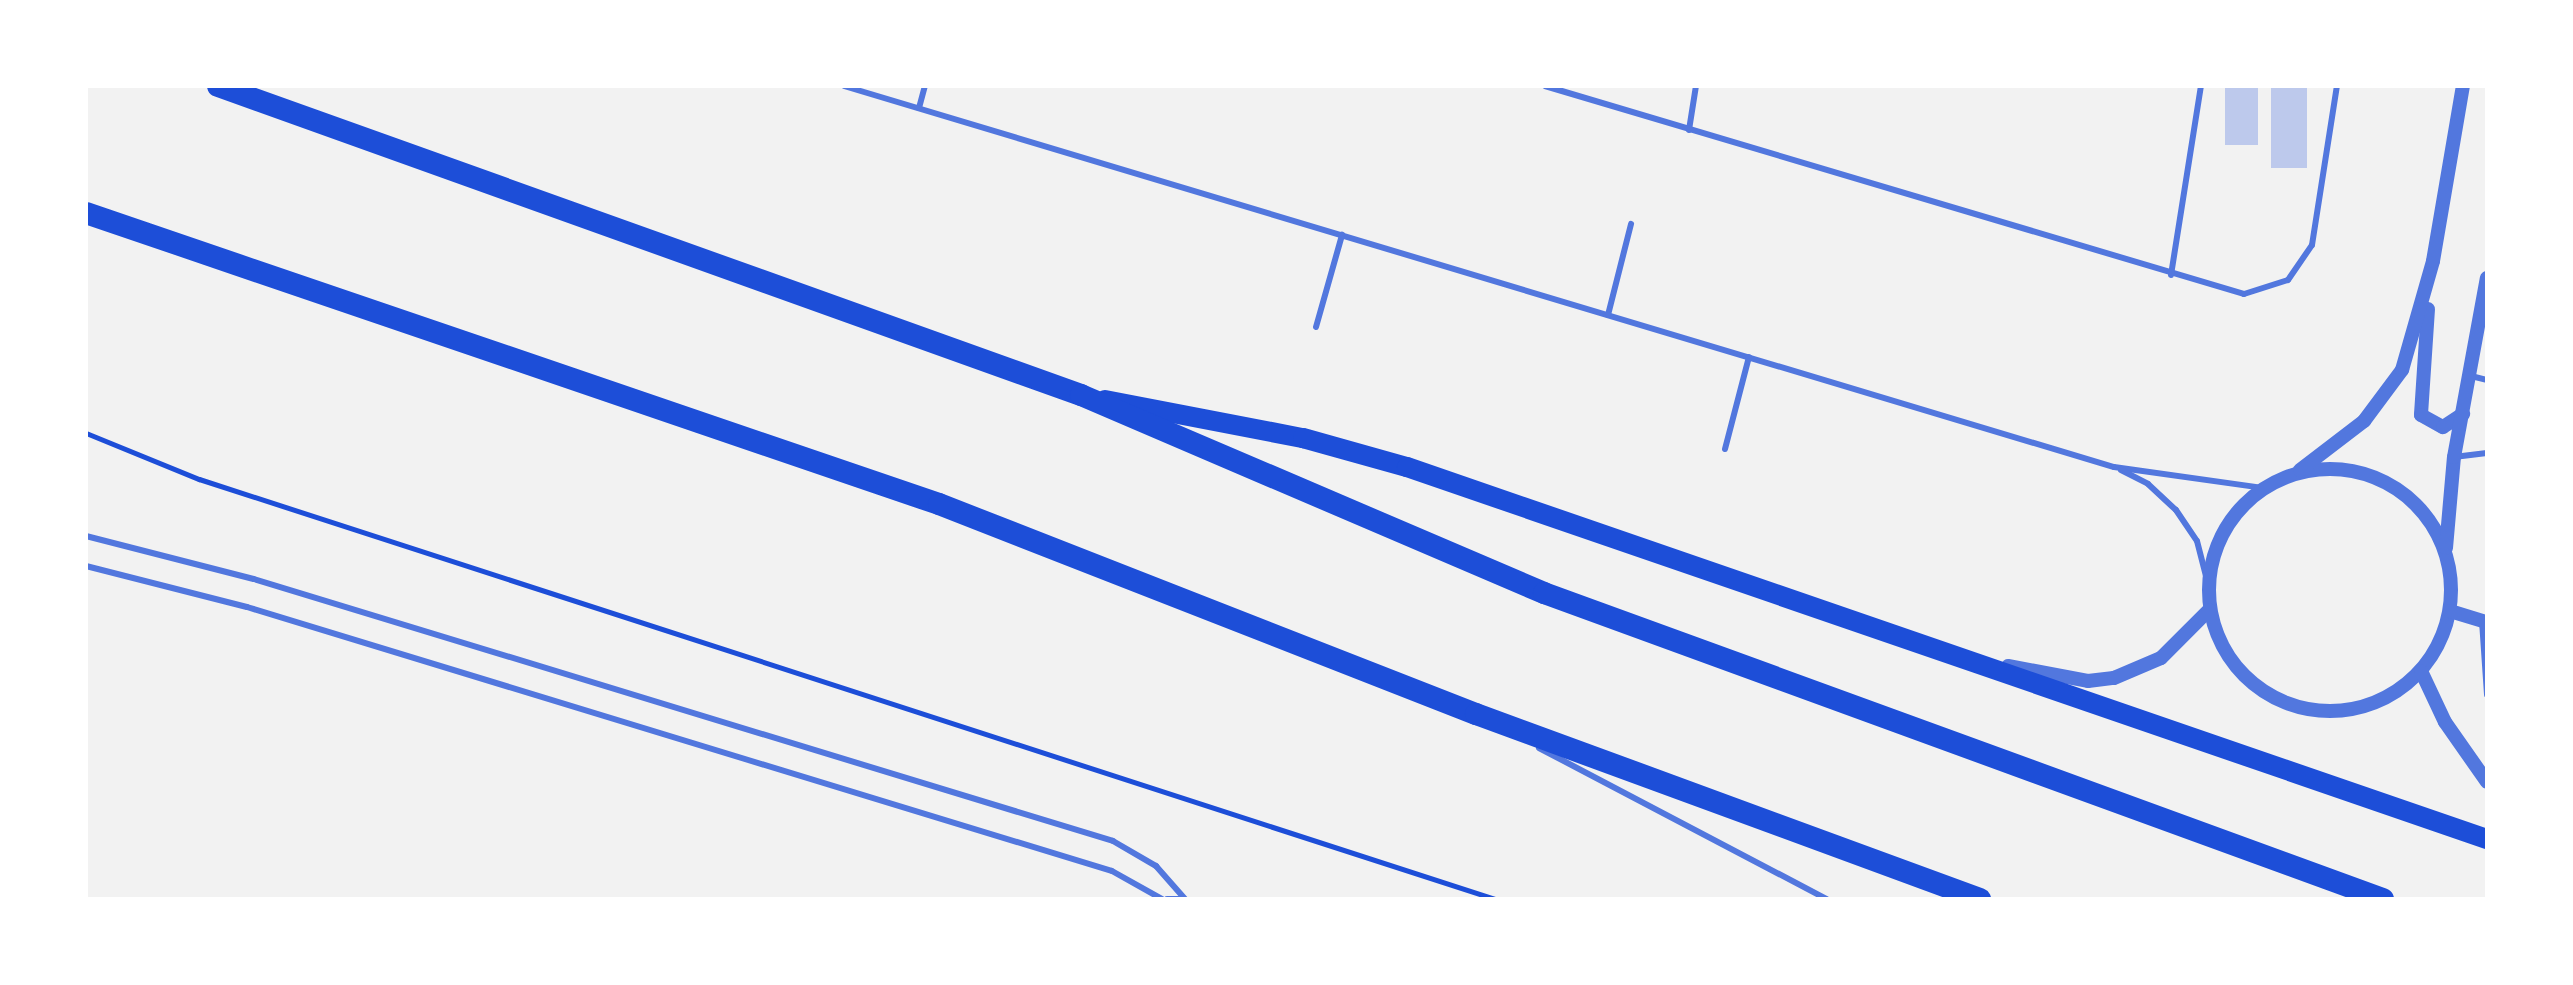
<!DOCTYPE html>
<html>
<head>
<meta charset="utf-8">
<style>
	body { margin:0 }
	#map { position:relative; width:2573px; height:985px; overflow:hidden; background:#f2f2f2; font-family:"Source Sans 3",sans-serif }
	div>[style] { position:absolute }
	.building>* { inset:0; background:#bdc9ec; transform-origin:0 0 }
	.path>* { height:5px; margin:-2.5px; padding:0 2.5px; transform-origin:2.5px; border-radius:2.5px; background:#1d4ed8 }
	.service>* { height:6px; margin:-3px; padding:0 3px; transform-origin:3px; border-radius:3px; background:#5277de }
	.tertiary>* { height:14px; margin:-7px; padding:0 7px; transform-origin:7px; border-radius:7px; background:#5277de }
	.tertiary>.ring { margin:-7px; padding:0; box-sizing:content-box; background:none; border:14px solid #5277de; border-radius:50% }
	.primary>* { height:20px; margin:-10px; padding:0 10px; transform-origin:10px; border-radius:10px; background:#1d4ed8 }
	.trunk>* { height:22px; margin:-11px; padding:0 11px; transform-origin:11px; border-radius:11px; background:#1d4ed8 }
	span { translate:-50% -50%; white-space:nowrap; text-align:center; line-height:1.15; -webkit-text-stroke:8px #fff; paint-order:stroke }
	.frame { position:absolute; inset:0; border:88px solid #fff; pointer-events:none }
</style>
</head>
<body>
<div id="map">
	<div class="building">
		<div style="left:2225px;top:86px;width:33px;height:59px"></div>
		<div style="left:2271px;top:86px;width:36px;height:82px"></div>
	</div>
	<div class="path">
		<div style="left:86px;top:433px;width:122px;rotate:22.2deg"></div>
		<div style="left:199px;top:479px;width:1362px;rotate:17.96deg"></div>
	</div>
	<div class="service">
		<div style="left:844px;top:86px;width:1326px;rotate:16.7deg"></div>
		<div style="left:2114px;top:467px;width:150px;rotate:8deg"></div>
		<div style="left:1545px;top:86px;width:729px;rotate:16.57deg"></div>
		<div style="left:2244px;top:294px;width:46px;rotate:-17.7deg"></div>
		<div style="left:2288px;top:280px;width:42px;rotate:-55.6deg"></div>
		<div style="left:2312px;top:245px;width:161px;rotate:-81.1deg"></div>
		<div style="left:919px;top:108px;width:23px;rotate:-75deg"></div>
		<div style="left:1689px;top:130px;width:45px;rotate:-81deg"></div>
		<div style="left:2171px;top:275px;width:191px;rotate:-81deg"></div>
		<div style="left:1608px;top:315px;width:94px;rotate:-75.8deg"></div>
		<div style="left:1316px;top:327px;width:96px;rotate:-74.2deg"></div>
		<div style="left:2471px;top:376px;width:16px;rotate:14deg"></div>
		<div style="left:1725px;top:449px;width:95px;rotate:-75.4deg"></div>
		<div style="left:2454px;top:457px;width:33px;rotate:-7deg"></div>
		<div style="left:2121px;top:470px;width:30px;rotate:27deg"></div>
		<div style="left:2148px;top:484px;width:38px;rotate:43deg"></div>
		<div style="left:2176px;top:510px;width:37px;rotate:56deg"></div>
		<div style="left:2197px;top:541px;width:40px;rotate:75.6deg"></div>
		<div style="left:86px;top:536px;width:173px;rotate:14.4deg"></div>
		<div style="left:254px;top:579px;width:898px;rotate:16.96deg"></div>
		<div style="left:1113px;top:841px;width:50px;rotate:30.2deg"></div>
		<div style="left:1156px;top:866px;width:44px;rotate:48.7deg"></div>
		<div style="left:86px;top:566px;width:166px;rotate:14.3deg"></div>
		<div style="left:247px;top:607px;width:904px;rotate:16.97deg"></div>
		<div style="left:1112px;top:871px;width:57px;rotate:29.2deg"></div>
		<div style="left:2482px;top:621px;width:74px;rotate:86.1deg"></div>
		<div style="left:1539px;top:748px;width:325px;rotate:27.7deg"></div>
		<div style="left:1167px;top:899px;width:14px"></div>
	</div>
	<div class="tertiary">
		<div style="left:2428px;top:309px;width:106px;rotate:93.8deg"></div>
		<div style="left:2421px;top:415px;width:25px;rotate:29deg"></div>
		<div style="left:2443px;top:427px;width:24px;rotate:-33deg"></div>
		<div class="ring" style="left:2209px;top:469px;width:228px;height:228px"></div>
		<div style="left:2300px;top:470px;width:81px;rotate:-37.4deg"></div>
		<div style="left:2364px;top:421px;width:64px;rotate:-53.3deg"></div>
		<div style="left:2402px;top:370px;width:113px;rotate:-74.1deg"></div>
		<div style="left:2433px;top:261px;width:178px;rotate:-80.3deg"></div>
		<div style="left:2446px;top:548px;width:91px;rotate:-85deg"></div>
		<div style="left:2454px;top:457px;width:182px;rotate:-79.6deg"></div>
		<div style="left:2450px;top:611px;width:39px;rotate:17deg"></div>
		<div style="left:2008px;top:666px;width:81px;rotate:10.6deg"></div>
		<div style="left:2088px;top:681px;width:26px;rotate:-7deg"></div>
		<div style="left:2114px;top:678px;width:51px;rotate:-23.1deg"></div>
		<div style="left:2161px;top:658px;width:68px;rotate:-45deg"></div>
		<div style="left:2421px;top:671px;width:56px;rotate:64.8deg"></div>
		<div style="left:2445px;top:722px;width:73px;rotate:55deg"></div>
	</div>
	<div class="primary">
		<div style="left:1105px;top:400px;width:202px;rotate:10.9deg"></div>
		<div style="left:1303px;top:438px;width:108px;rotate:15.6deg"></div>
		<div style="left:1407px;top:467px;width:1142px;rotate:19.01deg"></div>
	</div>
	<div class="trunk">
		<div style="left:218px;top:86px;width:917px;rotate:19.7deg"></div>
		<div style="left:1081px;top:395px;width:504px;rotate:23.15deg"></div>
		<div style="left:1544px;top:593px;width:893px;rotate:20.04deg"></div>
		<div style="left:86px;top:213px;width:901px;rotate:18.84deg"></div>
		<div style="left:939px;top:504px;width:577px;rotate:21.36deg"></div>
		<div style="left:1476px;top:714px;width:537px;rotate:20.16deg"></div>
	</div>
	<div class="frame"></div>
</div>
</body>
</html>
